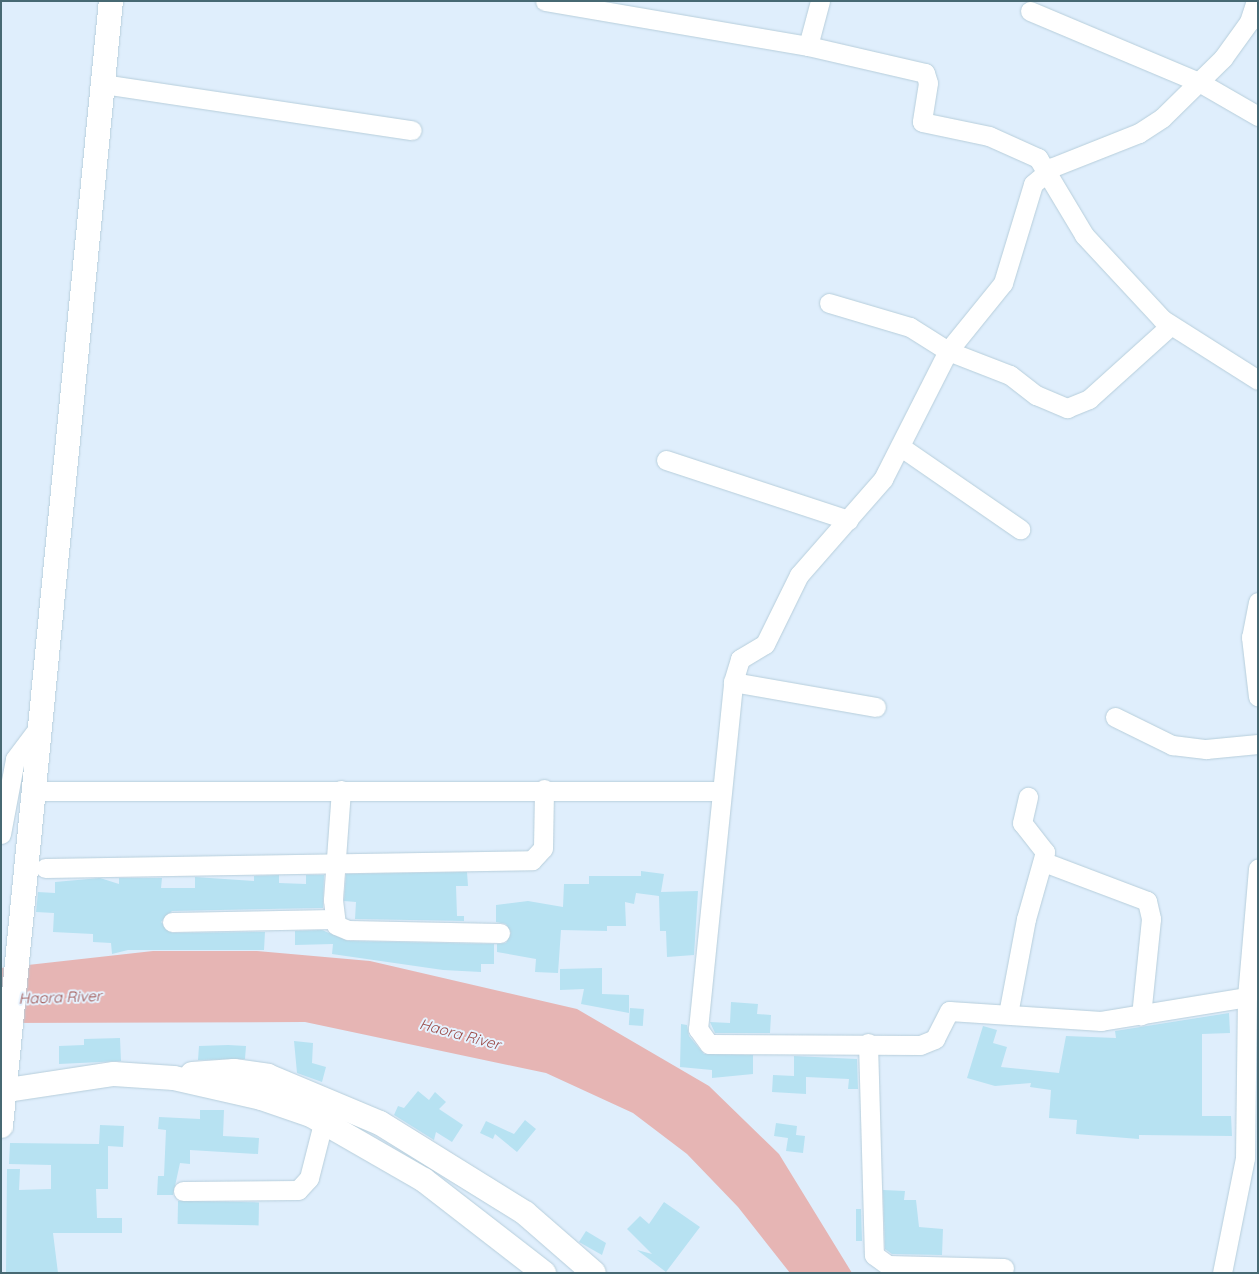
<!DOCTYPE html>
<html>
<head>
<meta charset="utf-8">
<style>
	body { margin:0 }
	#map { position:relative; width:1259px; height:1274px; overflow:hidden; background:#dfeefc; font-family:Quicksand,sans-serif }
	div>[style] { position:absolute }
	.water>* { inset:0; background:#e6b5b4 }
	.building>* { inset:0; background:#b7e2f2; transform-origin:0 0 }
	.roads { filter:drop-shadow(0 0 1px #b7cedb) drop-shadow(0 0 1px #b7cedb) }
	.minor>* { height:19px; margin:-9.5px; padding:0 9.5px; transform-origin:9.5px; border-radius:9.5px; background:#fff }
	.tertiary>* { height:24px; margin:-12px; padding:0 12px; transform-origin:12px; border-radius:12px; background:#fff }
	span { translate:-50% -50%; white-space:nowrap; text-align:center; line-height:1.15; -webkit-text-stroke:4px #e6f3ff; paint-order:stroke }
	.water-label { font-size:15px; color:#9c4c49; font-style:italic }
	.frame { position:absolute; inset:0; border:2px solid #476973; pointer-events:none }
</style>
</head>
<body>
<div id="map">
	<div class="water">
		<div style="clip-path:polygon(153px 951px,257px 951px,370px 961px,577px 1009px,709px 1086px,779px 1154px,852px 1273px,790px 1273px,738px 1207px,687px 1154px,633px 1113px,546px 1073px,305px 1022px,1px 1023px,1px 968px)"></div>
	</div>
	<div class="building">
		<div style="clip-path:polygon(641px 871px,664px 874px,661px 892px,698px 891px,694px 955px,667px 957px,666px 931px,660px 931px,659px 896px,636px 893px,634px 904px,625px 902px,626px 926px,607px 926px,607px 931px,561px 930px,558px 973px,535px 972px,536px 959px,497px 952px,497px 944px,506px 943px,511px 933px,506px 924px,496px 922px,496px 905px,528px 901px,563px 907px,564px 884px,589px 884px,589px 876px,641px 876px)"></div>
		<div style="clip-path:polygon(467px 872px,468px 886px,456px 886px,457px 916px,464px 916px,464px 921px,355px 919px,356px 902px,344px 901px,346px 874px)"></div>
		<div style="clip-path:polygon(279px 875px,279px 883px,306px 884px,306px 875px,324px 875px,323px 908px,172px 911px,161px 922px,172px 933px,265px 932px,264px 950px,128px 950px,112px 954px,111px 943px,93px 942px,93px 934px,53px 932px,54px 913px,36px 912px,38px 892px,55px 893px,55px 882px,100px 878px,119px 884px,119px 878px,162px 878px,161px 888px,195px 888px,195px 877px,254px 881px,254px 876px)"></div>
		<div style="clip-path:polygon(322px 930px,348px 941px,494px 944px,494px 964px,481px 964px,481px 972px,443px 970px,332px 954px,333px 944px,295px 945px,295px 931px)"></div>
		<div style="clip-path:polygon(602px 968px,602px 994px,629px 995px,629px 1013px,581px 1004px,584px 989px,560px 990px,560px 969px)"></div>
		<div style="clip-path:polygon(731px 1002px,758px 1004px,757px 1014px,771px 1015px,770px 1033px,715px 1033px,710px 1022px,730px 1023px)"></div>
		<div style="left:630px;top:1008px;width:14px;height:17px;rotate:4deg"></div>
		<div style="clip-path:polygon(1229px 1013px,1230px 1033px,1202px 1034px,1202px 1116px,1231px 1116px,1232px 1136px,1139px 1135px,1139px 1139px,1076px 1134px,1077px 1120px,1049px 1118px,1051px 1090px,1030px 1087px,1031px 1083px,995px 1086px,967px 1078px,983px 1026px,997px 1030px,993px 1043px,1007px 1047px,1001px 1067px,1059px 1073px,1066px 1036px,1116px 1038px,1115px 1031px)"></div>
		<div style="clip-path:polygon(681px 1024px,687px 1025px,689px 1036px,704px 1054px,753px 1055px,753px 1074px,712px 1078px,712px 1070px,680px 1067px)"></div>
		<div style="clip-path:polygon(120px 1038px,121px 1061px,59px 1064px,59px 1046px,84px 1045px,84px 1039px)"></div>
		<div style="clip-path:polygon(294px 1041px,313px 1043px,312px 1063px,326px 1067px,322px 1082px,297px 1073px)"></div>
		<div style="clip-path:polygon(228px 1045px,246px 1046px,245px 1059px,198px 1060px,199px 1046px)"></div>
		<div style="clip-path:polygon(794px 1056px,857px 1059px,858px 1089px,848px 1089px,849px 1079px,806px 1077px,806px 1094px,772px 1092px,773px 1075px,794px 1076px)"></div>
		<div style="clip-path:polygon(418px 1091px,429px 1100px,435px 1092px,446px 1102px,439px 1109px,463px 1125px,452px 1142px,436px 1132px,434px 1140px,394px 1115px,398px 1106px,404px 1108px)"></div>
		<div style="clip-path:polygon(200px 1110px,224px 1110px,223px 1136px,259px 1138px,258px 1154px,190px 1150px,190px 1164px,180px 1163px,173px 1195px,157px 1195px,158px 1176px,164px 1176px,166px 1130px,158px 1129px,159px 1117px,200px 1119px)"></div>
		<div style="clip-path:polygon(525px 1120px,536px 1129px,517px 1152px,495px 1134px,493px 1139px,480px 1133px,486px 1121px,514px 1134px)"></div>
		<div style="clip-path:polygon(776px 1123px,797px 1126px,796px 1135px,805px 1136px,803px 1153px,786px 1151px,788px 1138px,774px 1136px)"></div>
		<div style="clip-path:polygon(100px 1125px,124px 1126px,123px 1147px,108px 1146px,108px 1189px,96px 1189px,97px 1218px,122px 1218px,122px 1233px,53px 1233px,58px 1273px,6px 1273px,7px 1169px,20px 1169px,19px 1190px,51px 1189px,51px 1165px,9px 1164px,10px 1143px,99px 1144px)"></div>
		<div style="clip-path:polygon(883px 1190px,905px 1191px,904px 1200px,916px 1200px,919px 1227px,943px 1229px,942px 1255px,892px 1254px,885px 1249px)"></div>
		<div style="left:178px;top:1201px;width:81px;height:23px;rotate:1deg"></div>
		<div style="clip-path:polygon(664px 1202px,700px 1227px,666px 1272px,637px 1250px,652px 1254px,627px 1229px,640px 1216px,649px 1224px)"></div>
		<div style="clip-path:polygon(856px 1209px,861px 1209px,862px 1241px,856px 1241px)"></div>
		<div style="clip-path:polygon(586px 1231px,606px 1243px,602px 1255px,579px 1242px)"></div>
	</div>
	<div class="roads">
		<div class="minor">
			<div style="left:545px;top:1px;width:267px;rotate:9.7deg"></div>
			<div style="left:808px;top:46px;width:120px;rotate:13deg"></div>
			<div style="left:925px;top:73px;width:10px;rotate:73deg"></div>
			<div style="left:928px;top:83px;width:39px;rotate:99deg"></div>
			<div style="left:922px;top:122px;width:68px;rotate:11.8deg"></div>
			<div style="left:989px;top:136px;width:54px;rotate:24.2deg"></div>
			<div style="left:1038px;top:158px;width:90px;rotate:59.1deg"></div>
			<div style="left:1084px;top:235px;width:115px;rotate:47.1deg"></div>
			<div style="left:1162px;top:319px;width:114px;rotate:32.4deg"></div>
			<div style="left:1030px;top:11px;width:183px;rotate:22.8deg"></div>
			<div style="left:1199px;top:82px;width:68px;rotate:30deg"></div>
			<div style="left:808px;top:46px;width:47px;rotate:-75.1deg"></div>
			<div style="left:103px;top:84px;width:312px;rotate:8.5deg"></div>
			<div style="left:829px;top:303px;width:84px;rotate:16.5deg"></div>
			<div style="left:910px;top:327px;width:45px;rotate:32.3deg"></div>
			<div style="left:948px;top:351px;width:66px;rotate:21.2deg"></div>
			<div style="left:1010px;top:375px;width:33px;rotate:38deg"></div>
			<div style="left:1036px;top:395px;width:34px;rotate:23deg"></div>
			<div style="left:1067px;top:408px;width:24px;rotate:-22deg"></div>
			<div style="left:1089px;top:399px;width:109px;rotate:-42deg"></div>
			<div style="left:901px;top:447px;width:145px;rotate:34.6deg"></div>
			<div style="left:666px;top:460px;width:192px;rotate:18.2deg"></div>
			<div style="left:1258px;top:602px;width:36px;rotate:101deg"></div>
			<div style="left:1251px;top:637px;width:60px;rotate:83.3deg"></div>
			<div style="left:733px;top:682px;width:145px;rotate:9.9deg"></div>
			<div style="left:1115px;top:717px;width:64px;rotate:26.2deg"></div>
			<div style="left:1172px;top:745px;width:34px;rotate:7deg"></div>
			<div style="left:1206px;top:749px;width:52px;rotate:-5.5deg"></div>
			<div style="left:341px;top:790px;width:110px;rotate:94.2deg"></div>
			<div style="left:333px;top:900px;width:25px;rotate:83deg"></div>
			<div style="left:336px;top:925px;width:13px;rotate:23deg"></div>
			<div style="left:348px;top:930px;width:152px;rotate:1.1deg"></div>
			<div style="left:32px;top:791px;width:689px"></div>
			<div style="left:1px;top:834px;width:76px;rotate:-79.4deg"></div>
			<div style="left:15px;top:759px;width:40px;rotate:-53deg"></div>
			<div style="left:1044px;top:862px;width:110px;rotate:20.7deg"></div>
			<div style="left:1147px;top:901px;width:18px;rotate:77deg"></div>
			<div style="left:1151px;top:919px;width:97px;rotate:95.9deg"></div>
			<div style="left:45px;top:868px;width:487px;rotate:-0.9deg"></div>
			<div style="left:532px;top:860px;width:16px;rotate:-47deg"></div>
			<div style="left:543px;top:848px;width:59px;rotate:-89deg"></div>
			<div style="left:172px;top:922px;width:162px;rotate:-1.1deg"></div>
			<div style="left:1247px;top:997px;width:148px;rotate:170.7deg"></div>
			<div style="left:1101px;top:1021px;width:152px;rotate:-176.2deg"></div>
			<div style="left:949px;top:1011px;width:31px;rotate:117deg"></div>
			<div style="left:935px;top:1039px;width:16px;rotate:158deg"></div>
			<div style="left:920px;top:1045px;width:211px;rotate:-179.7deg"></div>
			<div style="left:709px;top:1044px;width:19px;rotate:-126deg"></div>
			<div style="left:698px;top:1029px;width:349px;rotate:-84.2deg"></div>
			<div style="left:733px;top:682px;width:24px;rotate:-73deg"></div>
			<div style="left:740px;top:659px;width:29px;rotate:-31deg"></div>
			<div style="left:765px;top:644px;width:77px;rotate:-63.8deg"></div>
			<div style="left:799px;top:575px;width:128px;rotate:-48.8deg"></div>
			<div style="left:883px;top:479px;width:144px;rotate:-63.1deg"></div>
			<div style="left:948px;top:351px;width:87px;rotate:-51deg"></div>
			<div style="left:1003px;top:283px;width:103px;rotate:-73.1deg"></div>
			<div style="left:1033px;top:184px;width:26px;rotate:-40deg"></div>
			<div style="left:1053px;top:167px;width:92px;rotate:-21.6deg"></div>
			<div style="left:1139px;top:133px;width:27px;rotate:-33deg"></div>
			<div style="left:1162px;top:118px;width:86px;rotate:-44.5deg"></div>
			<div style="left:1223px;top:58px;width:44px;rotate:-54.2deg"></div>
			<div style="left:1249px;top:22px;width:22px;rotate:-72deg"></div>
			<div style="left:1008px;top:1014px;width:97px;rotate:-79.3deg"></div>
			<div style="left:1026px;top:919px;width:70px;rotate:-74.2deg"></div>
			<div style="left:1045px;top:852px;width:37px;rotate:-128deg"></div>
			<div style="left:1022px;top:823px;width:27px;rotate:-77deg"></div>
			<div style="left:868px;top:1043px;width:212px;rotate:88.4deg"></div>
			<div style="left:874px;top:1255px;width:17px;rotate:36deg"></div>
			<div style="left:888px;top:1265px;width:116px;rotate:1.5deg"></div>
			<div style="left:183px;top:1191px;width:115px;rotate:-0.5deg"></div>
			<div style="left:298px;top:1190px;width:16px;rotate:-47deg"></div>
			<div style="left:309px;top:1178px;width:57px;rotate:-75.7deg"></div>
			<div style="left:1222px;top:1273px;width:117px;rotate:-78.7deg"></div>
			<div style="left:1245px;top:1158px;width:161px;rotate:-89.3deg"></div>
			<div style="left:1247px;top:997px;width:129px;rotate:-85.1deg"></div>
		</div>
		<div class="tertiary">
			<div style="left:192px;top:1074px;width:42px;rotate:-4.1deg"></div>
			<div style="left:234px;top:1071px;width:34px;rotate:8deg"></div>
			<div style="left:268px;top:1076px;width:121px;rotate:22.8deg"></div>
			<div style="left:380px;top:1123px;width:171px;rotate:31.8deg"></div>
			<div style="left:525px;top:1213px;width:91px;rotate:41deg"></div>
			<div style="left:1px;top:1091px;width:114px;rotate:-8.6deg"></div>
			<div style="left:114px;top:1074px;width:60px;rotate:3.8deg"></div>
			<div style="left:174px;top:1078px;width:89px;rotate:12.9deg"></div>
			<div style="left:261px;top:1098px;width:53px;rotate:18.8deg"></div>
			<div style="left:311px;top:1115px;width:130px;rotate:29.9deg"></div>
			<div style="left:424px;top:1180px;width:152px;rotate:37.8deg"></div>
			<div style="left:1px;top:1126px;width:1130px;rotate:-84.42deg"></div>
		</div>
	</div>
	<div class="water-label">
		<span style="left:60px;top:997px;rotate:-2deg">Haora River</span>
		<span style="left:460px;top:1034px;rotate:15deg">Haora River</span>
	</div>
	<div class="frame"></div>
</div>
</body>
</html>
